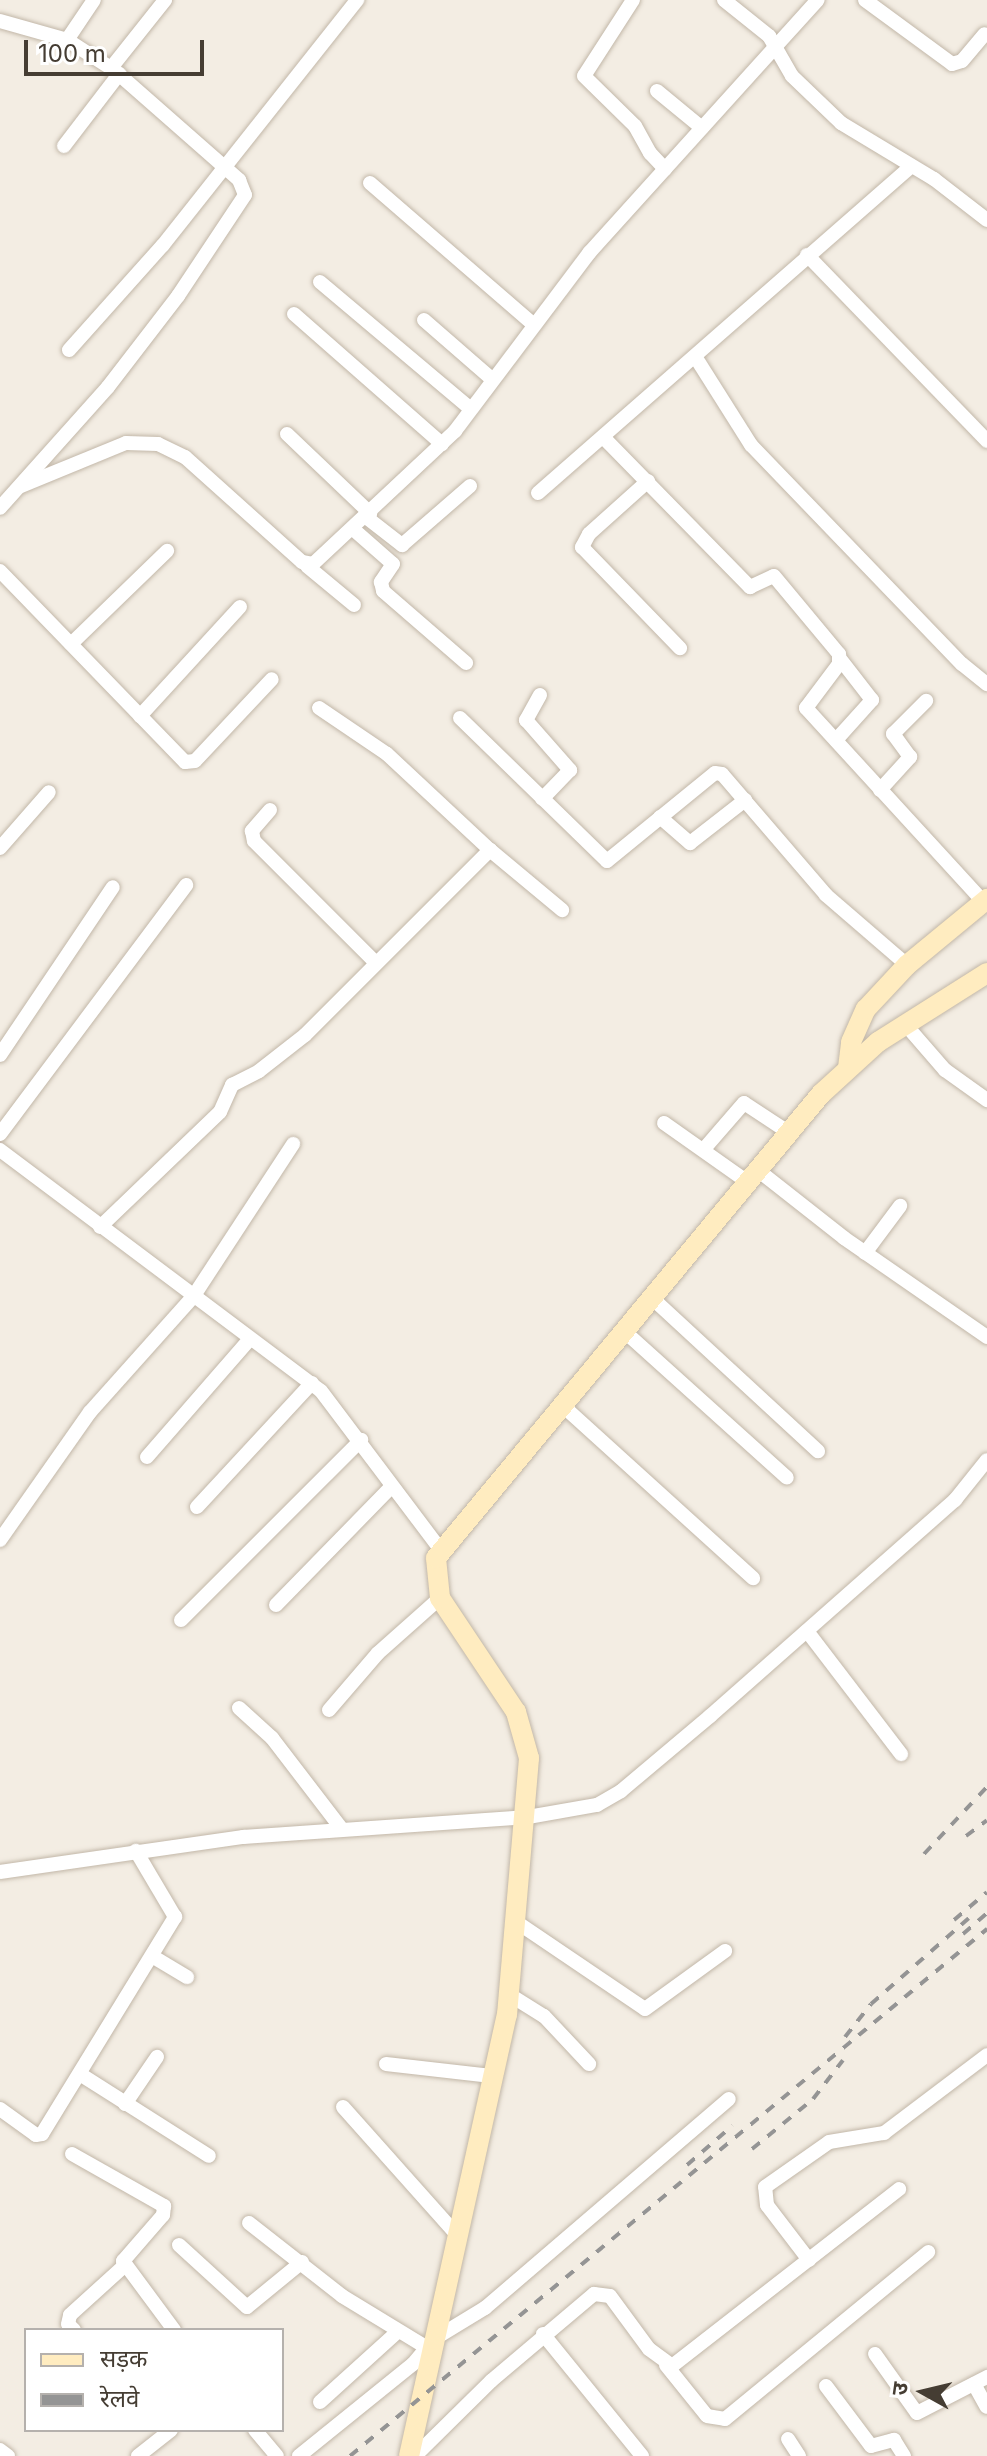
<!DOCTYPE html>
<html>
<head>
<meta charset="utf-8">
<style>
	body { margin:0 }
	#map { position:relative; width:987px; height:2456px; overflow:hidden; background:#f3ede3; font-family:Inter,"Noto Sans Devanagari",sans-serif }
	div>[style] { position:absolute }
	.roads { filter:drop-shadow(0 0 2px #c2b7a8) drop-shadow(0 0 2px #c2b7a8) }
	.street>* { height:14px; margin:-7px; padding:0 7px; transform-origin:7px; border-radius:7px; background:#fff }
	.secondary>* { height:20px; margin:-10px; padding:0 10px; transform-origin:10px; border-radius:10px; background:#ffecc0 }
	.rail>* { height:4px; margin-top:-2px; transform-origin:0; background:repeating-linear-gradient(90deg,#949494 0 10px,transparent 0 20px) }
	span { translate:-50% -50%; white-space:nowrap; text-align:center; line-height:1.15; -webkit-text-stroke:6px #fff; paint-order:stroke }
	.legend { position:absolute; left:24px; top:2328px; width:260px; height:104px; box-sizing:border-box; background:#fff; border:2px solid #b5b1ad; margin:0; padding:10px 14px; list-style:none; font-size:24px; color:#453d33 }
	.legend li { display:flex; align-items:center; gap:16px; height:40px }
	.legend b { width:40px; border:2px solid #b5b1ad }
	.north { position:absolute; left:883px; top:2352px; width:80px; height:80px; -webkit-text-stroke:6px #fff; paint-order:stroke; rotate:278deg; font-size:22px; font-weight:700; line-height:32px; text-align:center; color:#453d33 }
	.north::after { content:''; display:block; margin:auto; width:28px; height:36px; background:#453d33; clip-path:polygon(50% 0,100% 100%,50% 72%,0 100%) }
	.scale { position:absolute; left:24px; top:40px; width:180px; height:36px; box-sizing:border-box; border:4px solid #453d33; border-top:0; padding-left:10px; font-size:24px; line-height:28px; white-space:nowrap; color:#453d33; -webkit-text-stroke:6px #fff; paint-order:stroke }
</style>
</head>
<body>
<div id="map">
	<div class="roads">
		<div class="street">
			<div style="left:633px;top:0;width:90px;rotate:122.8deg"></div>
			<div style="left:584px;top:76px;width:71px;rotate:44.4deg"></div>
			<div style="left:635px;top:126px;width:31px;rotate:61deg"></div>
			<div style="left:650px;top:153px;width:22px;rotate:47deg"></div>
			<div style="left:724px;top:0;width:58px;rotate:38.7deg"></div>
			<div style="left:769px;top:36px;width:46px;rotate:60.1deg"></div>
			<div style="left:792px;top:76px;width:68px;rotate:43.8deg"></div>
			<div style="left:841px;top:123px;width:109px;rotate:31.1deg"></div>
			<div style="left:934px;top:179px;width:67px;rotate:37.7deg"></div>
			<div style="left:865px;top:0;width:108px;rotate:36.3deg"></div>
			<div style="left:952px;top:64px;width:10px;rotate:-17deg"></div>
			<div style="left:962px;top:61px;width:35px;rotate:-50deg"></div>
			<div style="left:0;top:21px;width:70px;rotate:15.8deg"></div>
			<div style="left:67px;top:40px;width:56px;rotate:32.6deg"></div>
			<div style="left:114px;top:70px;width:167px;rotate:41.3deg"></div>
			<div style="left:239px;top:180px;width:16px;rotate:68deg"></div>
			<div style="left:245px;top:195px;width:121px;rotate:123.6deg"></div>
			<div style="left:178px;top:296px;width:115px;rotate:127.6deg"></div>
			<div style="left:108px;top:387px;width:162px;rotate:131.8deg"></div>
			<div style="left:67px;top:40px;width:48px;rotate:-56deg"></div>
			<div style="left:111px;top:68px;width:87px;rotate:-51.5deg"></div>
			<div style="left:657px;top:91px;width:58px;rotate:39.4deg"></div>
			<div style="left:64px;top:146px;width:91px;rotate:-52.6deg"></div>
			<div style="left:370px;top:183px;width:217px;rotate:40.9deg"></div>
			<div style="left:807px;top:255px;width:259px;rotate:45.9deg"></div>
			<div style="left:320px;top:282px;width:197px;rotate:40.1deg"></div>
			<div style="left:294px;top:314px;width:197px;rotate:41.3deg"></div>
			<div style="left:424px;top:320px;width:91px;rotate:41deg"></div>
			<div style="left:69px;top:350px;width:141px;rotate:-48.2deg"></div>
			<div style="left:163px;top:245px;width:313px;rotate:-51.6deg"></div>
			<div style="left:696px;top:358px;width:103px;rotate:57.7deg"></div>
			<div style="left:751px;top:445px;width:304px;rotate:46.1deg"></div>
			<div style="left:962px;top:664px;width:32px;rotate:39deg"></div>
			<div style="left:287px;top:434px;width:115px;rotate:43.6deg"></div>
			<div style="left:604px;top:438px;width:209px;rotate:45.6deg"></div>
			<div style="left:750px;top:587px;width:26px;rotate:-25deg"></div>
			<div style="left:774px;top:576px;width:102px;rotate:50.2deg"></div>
			<div style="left:839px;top:654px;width:10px;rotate:90deg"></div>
			<div style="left:839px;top:664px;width:55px;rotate:126.9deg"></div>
			<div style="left:806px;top:708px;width:263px;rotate:47.5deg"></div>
			<div style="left:648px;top:481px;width:79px;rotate:138.1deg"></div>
			<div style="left:589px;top:534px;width:15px;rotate:118deg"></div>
			<div style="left:582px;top:547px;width:141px;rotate:45.9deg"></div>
			<div style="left:21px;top:486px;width:113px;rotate:-22.3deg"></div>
			<div style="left:126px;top:443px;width:32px;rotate:2deg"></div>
			<div style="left:158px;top:444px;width:30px;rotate:26deg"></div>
			<div style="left:185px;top:457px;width:157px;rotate:41.9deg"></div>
			<div style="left:302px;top:562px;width:11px;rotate:10deg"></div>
			<div style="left:313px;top:564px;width:195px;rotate:-43.1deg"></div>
			<div style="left:455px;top:431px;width:223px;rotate:-53deg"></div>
			<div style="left:589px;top:253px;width:341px;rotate:-47.9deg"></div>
			<div style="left:538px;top:493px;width:496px;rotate:-41.2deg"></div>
			<div style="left:366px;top:517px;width:46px;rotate:37.9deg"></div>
			<div style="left:402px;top:545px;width:90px;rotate:-40.9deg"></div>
			<div style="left:353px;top:529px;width:53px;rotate:41.2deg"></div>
			<div style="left:393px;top:564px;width:22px;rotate:124deg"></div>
			<div style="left:381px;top:582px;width:9px;rotate:77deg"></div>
			<div style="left:383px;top:591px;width:110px;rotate:40.9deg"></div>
			<div style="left:307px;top:566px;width:61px;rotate:39.7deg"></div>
			<div style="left:0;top:571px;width:266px;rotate:45.9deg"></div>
			<div style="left:185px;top:762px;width:10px;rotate:-6deg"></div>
			<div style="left:195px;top:761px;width:112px;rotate:-46.8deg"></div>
			<div style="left:71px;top:644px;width:134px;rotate:-44.1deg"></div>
			<div style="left:540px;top:695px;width:29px;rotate:119deg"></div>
			<div style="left:526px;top:720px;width:67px;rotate:48.7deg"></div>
			<div style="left:570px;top:770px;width:40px;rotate:134deg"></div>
			<div style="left:140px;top:716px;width:148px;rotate:-47.5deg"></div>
			<div style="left:460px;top:718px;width:205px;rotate:44.2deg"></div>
			<div style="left:607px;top:861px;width:139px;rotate:-39.2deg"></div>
			<div style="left:715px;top:773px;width:7px;rotate:8deg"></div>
			<div style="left:722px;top:774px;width:160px;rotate:49.3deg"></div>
			<div style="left:826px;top:895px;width:107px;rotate:40.8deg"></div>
			<div style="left:836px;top:740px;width:54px;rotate:-48deg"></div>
			<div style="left:872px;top:700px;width:51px;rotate:-127.8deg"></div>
			<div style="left:880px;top:790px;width:45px;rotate:-47.7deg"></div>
			<div style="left:910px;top:757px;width:29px;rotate:-126deg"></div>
			<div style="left:893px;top:734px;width:47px;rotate:-45deg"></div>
			<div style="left:270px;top:810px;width:28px;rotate:131deg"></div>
			<div style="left:252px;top:831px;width:10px;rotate:79deg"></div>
			<div style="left:254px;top:841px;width:171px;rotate:45deg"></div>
			<div style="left:660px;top:817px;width:40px;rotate:41deg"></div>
			<div style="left:690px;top:843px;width:70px;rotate:-38deg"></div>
			<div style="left:0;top:848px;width:74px;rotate:-48.8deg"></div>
			<div style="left:490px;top:850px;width:94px;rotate:39.8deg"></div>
			<div style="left:905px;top:1024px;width:61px;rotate:49deg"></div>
			<div style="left:945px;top:1070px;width:52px;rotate:35.5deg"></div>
			<div style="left:0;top:1055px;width:202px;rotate:-56.1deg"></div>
			<div style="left:664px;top:1123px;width:104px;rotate:35.2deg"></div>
			<div style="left:0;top:1134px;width:311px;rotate:-53.2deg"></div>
			<div style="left:704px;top:1149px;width:61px;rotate:-49deg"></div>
			<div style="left:744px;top:1103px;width:53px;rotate:33.4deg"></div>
			<div style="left:0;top:1150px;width:401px;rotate:36.9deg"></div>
			<div style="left:321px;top:1391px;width:198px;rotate:53deg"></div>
			<div style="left:759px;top:1171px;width:108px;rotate:38.2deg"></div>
			<div style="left:844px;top:1238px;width:174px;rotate:34.7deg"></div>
			<div style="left:100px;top:1227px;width:166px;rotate:-43.8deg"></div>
			<div style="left:220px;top:1112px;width:30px;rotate:-66deg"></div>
			<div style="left:232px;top:1085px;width:30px;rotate:-27deg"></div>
			<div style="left:259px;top:1071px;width:58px;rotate:-38deg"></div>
			<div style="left:305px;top:1035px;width:262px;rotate:-45deg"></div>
			<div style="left:490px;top:850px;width:141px;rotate:-137deg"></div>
			<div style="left:387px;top:754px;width:82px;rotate:-145.9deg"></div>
			<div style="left:865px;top:1253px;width:59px;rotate:-53.3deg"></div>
			<div style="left:652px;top:1298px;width:226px;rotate:42.7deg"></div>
			<div style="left:624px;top:1331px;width:219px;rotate:42deg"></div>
			<div style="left:562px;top:1405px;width:258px;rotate:42.2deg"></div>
			<div style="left:147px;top:1457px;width:157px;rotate:-48.9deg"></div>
			<div style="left:197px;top:1507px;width:169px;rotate:-47.2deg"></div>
			<div style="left:0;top:1540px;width:156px;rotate:-54.9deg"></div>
			<div style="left:90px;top:1412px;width:154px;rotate:-48.2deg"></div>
			<div style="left:193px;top:1297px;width:183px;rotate:-56.8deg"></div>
			<div style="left:276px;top:1605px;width:166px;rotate:-45.7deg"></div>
			<div style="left:181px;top:1620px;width:255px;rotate:-45deg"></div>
			<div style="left:807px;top:1631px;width:155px;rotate:52.6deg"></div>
			<div style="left:239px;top:1708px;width:45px;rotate:42.3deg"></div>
			<div style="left:272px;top:1738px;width:113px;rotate:52.5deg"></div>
			<div style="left:329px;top:1710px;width:75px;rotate:-49.3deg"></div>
			<div style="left:378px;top:1653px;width:83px;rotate:-41.6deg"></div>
			<div style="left:0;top:1872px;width:246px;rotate:-8.2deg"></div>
			<div style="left:243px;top:1837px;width:286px;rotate:-4deg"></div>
			<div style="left:528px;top:1817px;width:70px;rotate:-9.9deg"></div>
			<div style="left:597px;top:1805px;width:28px;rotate:-30deg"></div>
			<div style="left:621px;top:1791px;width:116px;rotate:-40.1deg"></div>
			<div style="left:710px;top:1716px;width:327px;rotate:-41.4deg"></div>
			<div style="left:955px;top:1500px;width:51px;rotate:-51.3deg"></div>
			<div style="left:518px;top:1923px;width:153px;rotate:34.1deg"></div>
			<div style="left:645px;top:2009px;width:99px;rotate:-35.9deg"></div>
			<div style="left:152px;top:1956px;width:41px;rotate:31deg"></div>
			<div style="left:510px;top:1995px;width:40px;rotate:32deg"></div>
			<div style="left:544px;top:2016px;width:66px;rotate:46.8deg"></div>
			<div style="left:386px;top:2064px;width:106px;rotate:6.5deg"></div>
			<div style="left:83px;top:2076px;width:149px;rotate:32.4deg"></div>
			<div style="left:125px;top:2104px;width:57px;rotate:-55.8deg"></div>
			<div style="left:343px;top:2107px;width:170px;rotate:48.3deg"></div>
			<div style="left:0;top:2109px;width:44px;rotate:35.8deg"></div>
			<div style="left:36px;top:2135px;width:6px;rotate:-9deg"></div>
			<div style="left:42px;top:2134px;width:255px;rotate:-58.5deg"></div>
			<div style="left:175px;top:1917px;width:77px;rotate:-120.6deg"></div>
			<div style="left:72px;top:2154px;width:106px;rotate:29.5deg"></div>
			<div style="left:164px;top:2206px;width:9px;rotate:96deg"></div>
			<div style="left:163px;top:2215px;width:61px;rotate:131deg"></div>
			<div style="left:123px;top:2261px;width:86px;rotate:53.5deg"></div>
			<div style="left:249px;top:2223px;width:118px;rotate:38.1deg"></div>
			<div style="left:342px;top:2296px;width:98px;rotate:31.3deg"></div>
			<div style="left:179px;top:2245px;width:92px;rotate:42.4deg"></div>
			<div style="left:247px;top:2307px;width:71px;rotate:-39.3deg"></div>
			<div style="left:809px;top:2260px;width:69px;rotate:-127.4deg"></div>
			<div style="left:767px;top:2205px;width:18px;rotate:-96deg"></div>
			<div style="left:765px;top:2187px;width:78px;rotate:-35.1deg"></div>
			<div style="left:829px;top:2142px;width:56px;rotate:-9.3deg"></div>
			<div style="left:884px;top:2133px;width:129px;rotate:-37.1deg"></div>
			<div style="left:74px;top:2330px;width:8px;rotate:-135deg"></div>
			<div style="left:68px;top:2324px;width:9px;rotate:-77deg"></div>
			<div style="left:70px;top:2315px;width:73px;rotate:-42.2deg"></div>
			<div style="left:543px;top:2334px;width:157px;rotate:50.9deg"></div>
			<div style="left:875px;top:2354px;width:72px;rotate:54.6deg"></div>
			<div style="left:917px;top:2413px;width:79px;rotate:-27.2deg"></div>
			<div style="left:666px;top:2365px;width:65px;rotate:51.2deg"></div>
			<div style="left:707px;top:2416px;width:18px;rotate:9deg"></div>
			<div style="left:725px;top:2419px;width:263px;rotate:-39.4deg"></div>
			<div style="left:974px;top:2384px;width:26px;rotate:61deg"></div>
			<div style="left:826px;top:2386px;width:75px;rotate:53.1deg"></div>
			<div style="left:871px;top:2446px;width:24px;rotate:-15deg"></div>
			<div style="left:894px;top:2440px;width:19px;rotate:58deg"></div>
			<div style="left:320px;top:2402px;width:103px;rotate:-42.2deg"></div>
			<div style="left:255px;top:2430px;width:34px;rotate:50deg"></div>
			<div style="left:788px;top:2439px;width:20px;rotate:57deg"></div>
			<div style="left:0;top:2450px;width:10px;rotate:37deg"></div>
			<div style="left:138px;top:2456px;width:42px;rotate:-38.2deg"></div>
			<div style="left:299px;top:2456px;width:146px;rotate:-38.9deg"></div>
			<div style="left:413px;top:2364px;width:33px;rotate:-50deg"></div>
			<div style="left:434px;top:2339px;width:60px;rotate:-31.3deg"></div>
			<div style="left:485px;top:2308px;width:321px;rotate:-40.6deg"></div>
			<div style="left:415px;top:2456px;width:107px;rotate:-44.6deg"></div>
			<div style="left:491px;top:2381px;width:135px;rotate:-40.2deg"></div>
			<div style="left:594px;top:2294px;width:16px;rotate:7deg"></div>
			<div style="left:610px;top:2296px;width:66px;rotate:53.7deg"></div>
			<div style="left:649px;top:2349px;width:29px;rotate:36deg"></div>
			<div style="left:672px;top:2366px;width:288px;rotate:-37.9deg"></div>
		</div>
		<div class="secondary">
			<div style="left:848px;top:1068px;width:26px;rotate:-83deg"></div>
			<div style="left:851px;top:1042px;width:36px;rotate:-66deg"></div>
			<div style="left:866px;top:1009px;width:60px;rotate:-47deg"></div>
			<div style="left:907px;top:965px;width:104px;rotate:-39.5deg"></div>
			<div style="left:409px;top:2456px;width:452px;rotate:-77.5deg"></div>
			<div style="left:507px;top:2015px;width:258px;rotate:-85.1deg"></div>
			<div style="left:529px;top:1758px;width:48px;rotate:-105.8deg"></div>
			<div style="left:516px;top:1712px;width:137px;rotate:-123.7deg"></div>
			<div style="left:440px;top:1598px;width:40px;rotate:-95.7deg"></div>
			<div style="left:436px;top:1558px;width:603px;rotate:-50.32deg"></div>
			<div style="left:821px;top:1094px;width:77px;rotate:-42.4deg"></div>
			<div style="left:878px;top:1042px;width:129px;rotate:-32.3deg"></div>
		</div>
	</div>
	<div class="rail">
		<div style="left:966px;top:1836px;width:26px;rotate:-37deg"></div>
		<div style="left:924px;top:1854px;width:92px;rotate:-46.8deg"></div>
		<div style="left:954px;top:1920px;width:43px;rotate:-40.3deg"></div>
		<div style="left:963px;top:1934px;width:32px;rotate:-41deg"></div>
		<div style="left:845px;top:2037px;width:42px;rotate:-51.8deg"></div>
		<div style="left:871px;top:2004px;width:130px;rotate:-41.3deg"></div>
		<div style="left:752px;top:2149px;width:79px;rotate:-39.3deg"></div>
		<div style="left:813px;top:2099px;width:49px;rotate:-52.4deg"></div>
		<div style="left:687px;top:2165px;width:60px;rotate:-40.9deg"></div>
		<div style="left:350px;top:2456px;width:827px;rotate:-39.6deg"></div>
	</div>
	<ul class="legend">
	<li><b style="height:10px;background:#ffecc0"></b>सड़क</li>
	<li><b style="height:10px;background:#949494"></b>रेलवे</li>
	</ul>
	<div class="north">उ</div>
	<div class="scale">100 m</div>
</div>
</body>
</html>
